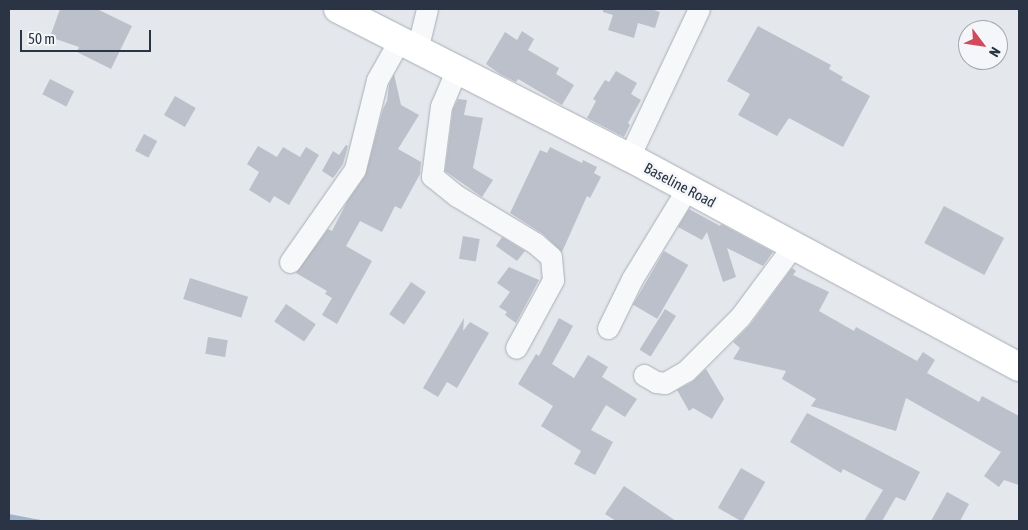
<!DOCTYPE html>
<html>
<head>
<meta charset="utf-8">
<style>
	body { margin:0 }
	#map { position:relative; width:1028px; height:530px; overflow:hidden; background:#e4e7ec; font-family:"Asap Condensed",sans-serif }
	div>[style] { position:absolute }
	.water>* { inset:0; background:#9fb4cc }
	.building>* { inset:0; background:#bbc0ca; transform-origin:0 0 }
	.roads { filter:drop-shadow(0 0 1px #a9aeb7) drop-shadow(0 0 1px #a9aeb7) }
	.minor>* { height:21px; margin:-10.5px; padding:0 10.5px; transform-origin:10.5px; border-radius:10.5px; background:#f7f8fa }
	.primary>* { height:28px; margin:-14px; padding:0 14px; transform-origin:14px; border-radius:14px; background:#fff }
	span { translate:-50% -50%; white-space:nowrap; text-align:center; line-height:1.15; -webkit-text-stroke:5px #f4f6f9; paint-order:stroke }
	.street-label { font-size:15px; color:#2b3445 }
	.frame { position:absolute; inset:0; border:10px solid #2b3445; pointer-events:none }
	.north { position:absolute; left:958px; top:20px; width:50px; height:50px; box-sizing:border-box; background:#f4f6f9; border:1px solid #a4a8b1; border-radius:50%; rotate:121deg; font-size:14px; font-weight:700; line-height:20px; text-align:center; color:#2b3445 }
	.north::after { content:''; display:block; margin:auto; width:18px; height:22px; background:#d1495b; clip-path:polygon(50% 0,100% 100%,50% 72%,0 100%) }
	.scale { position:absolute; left:20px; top:30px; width:131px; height:22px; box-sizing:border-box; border:2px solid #2b3445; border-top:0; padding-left:6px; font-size:15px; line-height:18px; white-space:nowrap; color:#2b3445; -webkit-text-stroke:4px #f4f6f9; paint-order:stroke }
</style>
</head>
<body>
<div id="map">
	<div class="water">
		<div style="clip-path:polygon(9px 514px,35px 519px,48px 521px,9px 521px)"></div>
	</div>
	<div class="building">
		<div style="clip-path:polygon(60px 9px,97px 9px,132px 26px,111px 69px,77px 52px,79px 47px,50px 37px)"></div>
		<div style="clip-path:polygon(603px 9px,651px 9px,660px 12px,655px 28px,638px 23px,634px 38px,608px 30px,613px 15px,603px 12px)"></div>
		<div style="clip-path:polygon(758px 26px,831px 65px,829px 69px,843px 77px,841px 80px,870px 96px,843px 147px,789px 118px,777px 136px,738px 115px,750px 94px,727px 81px)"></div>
		<div style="clip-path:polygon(522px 31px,534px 39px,528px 50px,559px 68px,556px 74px,574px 85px,562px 105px,518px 79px,516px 82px,500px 74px,486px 64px,505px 32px,517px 40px)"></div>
		<div style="clip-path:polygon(616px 71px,637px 83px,631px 94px,641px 100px,628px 123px,630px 125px,624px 137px,587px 118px,596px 101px,593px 99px,605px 80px,609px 82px)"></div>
		<div style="clip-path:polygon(394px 74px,401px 105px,419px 115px,398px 149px,421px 162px,420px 174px,401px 209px,395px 206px,382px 232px,360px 221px,346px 246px,372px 261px,337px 324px,322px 315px,332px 298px,325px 294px,327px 291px,296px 273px,328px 229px,332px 231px,348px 200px,365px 176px,383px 109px,387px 101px,389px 85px)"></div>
		<div style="left:50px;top:79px;width:27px;height:17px;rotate:27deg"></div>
		<div style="left:175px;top:96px;width:24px;height:22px;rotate:30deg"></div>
		<div style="clip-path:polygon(458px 99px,467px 100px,464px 115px,483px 118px,473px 168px,493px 180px,482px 197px,445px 171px,453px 109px)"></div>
		<div style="left:144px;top:134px;width:15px;height:19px;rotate:28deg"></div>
		<div style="clip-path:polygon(346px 145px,348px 146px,343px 164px,333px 178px,322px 171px,333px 151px,339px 155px)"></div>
		<div style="clip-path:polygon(258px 146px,277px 157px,283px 147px,300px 157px,306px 147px,319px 155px,289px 205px,274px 196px,270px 203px,249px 190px,259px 172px,247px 164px)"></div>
		<div style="clip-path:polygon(550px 147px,582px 163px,583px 160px,597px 167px,594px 173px,601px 177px,590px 198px,587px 196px,562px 252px,543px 234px,510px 213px,540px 150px,547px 153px)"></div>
		<div style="left:944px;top:206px;width:68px;height:42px;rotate:28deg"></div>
		<div style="clip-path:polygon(689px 209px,720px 226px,721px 224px,773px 252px,763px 266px,727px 248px,736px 277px,723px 282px,707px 232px,702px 240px,678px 227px)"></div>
		<div style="left:463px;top:236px;width:17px;height:23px;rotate:10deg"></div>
		<div style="clip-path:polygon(502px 237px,525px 251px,517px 261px,496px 246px)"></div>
		<div style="left:664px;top:251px;width:28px;height:62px;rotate:30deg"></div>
		<div style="clip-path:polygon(509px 267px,539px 280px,516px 323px,505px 315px,507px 312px,499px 307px,510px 292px,497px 283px)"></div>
		<div style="clip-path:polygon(792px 268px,796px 271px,793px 275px,829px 292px,819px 311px,854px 331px,856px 327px,917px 361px,923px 352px,935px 360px,927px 373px,979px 402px,982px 396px,1019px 416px,1019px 485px,1004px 480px,999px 487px,984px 476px,1001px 452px,906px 398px,896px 431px,811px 406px,816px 399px,782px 379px,786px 371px,733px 359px,740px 348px,733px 342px,750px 325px)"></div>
		<div style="left:190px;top:278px;width:61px;height:22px;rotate:18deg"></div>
		<div style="left:411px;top:282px;width:18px;height:39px;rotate:34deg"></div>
		<div style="left:286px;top:304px;width:36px;height:21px;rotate:34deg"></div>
		<div style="left:665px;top:309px;width:13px;height:48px;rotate:32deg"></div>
		<div style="clip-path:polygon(464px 318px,463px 331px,470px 322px,489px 333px,457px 388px,447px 382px,438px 397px,423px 388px)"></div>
		<div style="clip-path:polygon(559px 318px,573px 326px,552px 364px,574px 378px,588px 355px,608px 367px,602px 377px,637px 399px,625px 417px,606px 405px,591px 430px,613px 442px,595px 475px,574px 464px,581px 451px,541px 426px,553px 406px,518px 384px,536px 354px,539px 356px)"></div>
		<div style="left:208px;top:337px;width:20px;height:17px;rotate:9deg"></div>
		<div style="clip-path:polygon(706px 369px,724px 399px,712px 419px,693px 408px,689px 411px,677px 390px,692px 382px)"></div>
		<div style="clip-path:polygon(807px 413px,920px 472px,905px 501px,896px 497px,882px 521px,864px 521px,883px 490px,843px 469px,841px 473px,790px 442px)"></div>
		<div style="left:741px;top:468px;width:28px;height:46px;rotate:30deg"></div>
		<div style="clip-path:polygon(624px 486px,676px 521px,616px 521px,605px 514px)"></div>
		<div style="clip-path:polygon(947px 492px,969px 504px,960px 521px,931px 521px)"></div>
	</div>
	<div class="roads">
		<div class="minor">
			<div style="left:417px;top:50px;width:42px;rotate:-76.3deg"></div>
			<div style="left:456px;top:71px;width:38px;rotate:113deg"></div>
			<div style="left:441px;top:106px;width:71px;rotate:97.3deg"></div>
			<div style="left:432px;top:176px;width:32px;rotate:39deg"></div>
			<div style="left:457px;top:196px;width:91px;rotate:31.1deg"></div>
			<div style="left:535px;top:243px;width:21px;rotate:41deg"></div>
			<div style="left:551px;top:257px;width:23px;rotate:85deg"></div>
			<div style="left:553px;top:280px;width:77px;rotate:118.6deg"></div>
			<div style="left:629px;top:157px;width:164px;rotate:-64.7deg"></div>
			<div style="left:290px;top:262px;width:113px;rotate:-55deg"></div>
			<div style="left:355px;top:169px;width:92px;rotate:-76.1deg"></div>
			<div style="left:377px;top:80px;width:45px;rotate:-60.6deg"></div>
			<div style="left:608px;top:328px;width:55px;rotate:-63.9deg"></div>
			<div style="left:632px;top:279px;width:105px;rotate:-58.6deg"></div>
			<div style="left:644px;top:375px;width:14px;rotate:30deg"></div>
			<div style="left:656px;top:382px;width:9px;rotate:6deg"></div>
			<div style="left:665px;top:383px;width:24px;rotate:-30deg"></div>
			<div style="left:686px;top:371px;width:76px;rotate:-45deg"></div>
			<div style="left:740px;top:317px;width:89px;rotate:-53.3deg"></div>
		</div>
		<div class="primary">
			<div style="left:338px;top:9px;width:326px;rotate:27deg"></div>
			<div style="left:629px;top:157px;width:443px;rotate:28.3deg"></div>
		</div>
	</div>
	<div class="street-label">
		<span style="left:680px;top:185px;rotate:28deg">Baseline Road</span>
	</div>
	<div class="frame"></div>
	<div class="north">N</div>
	<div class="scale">50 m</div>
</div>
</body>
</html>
